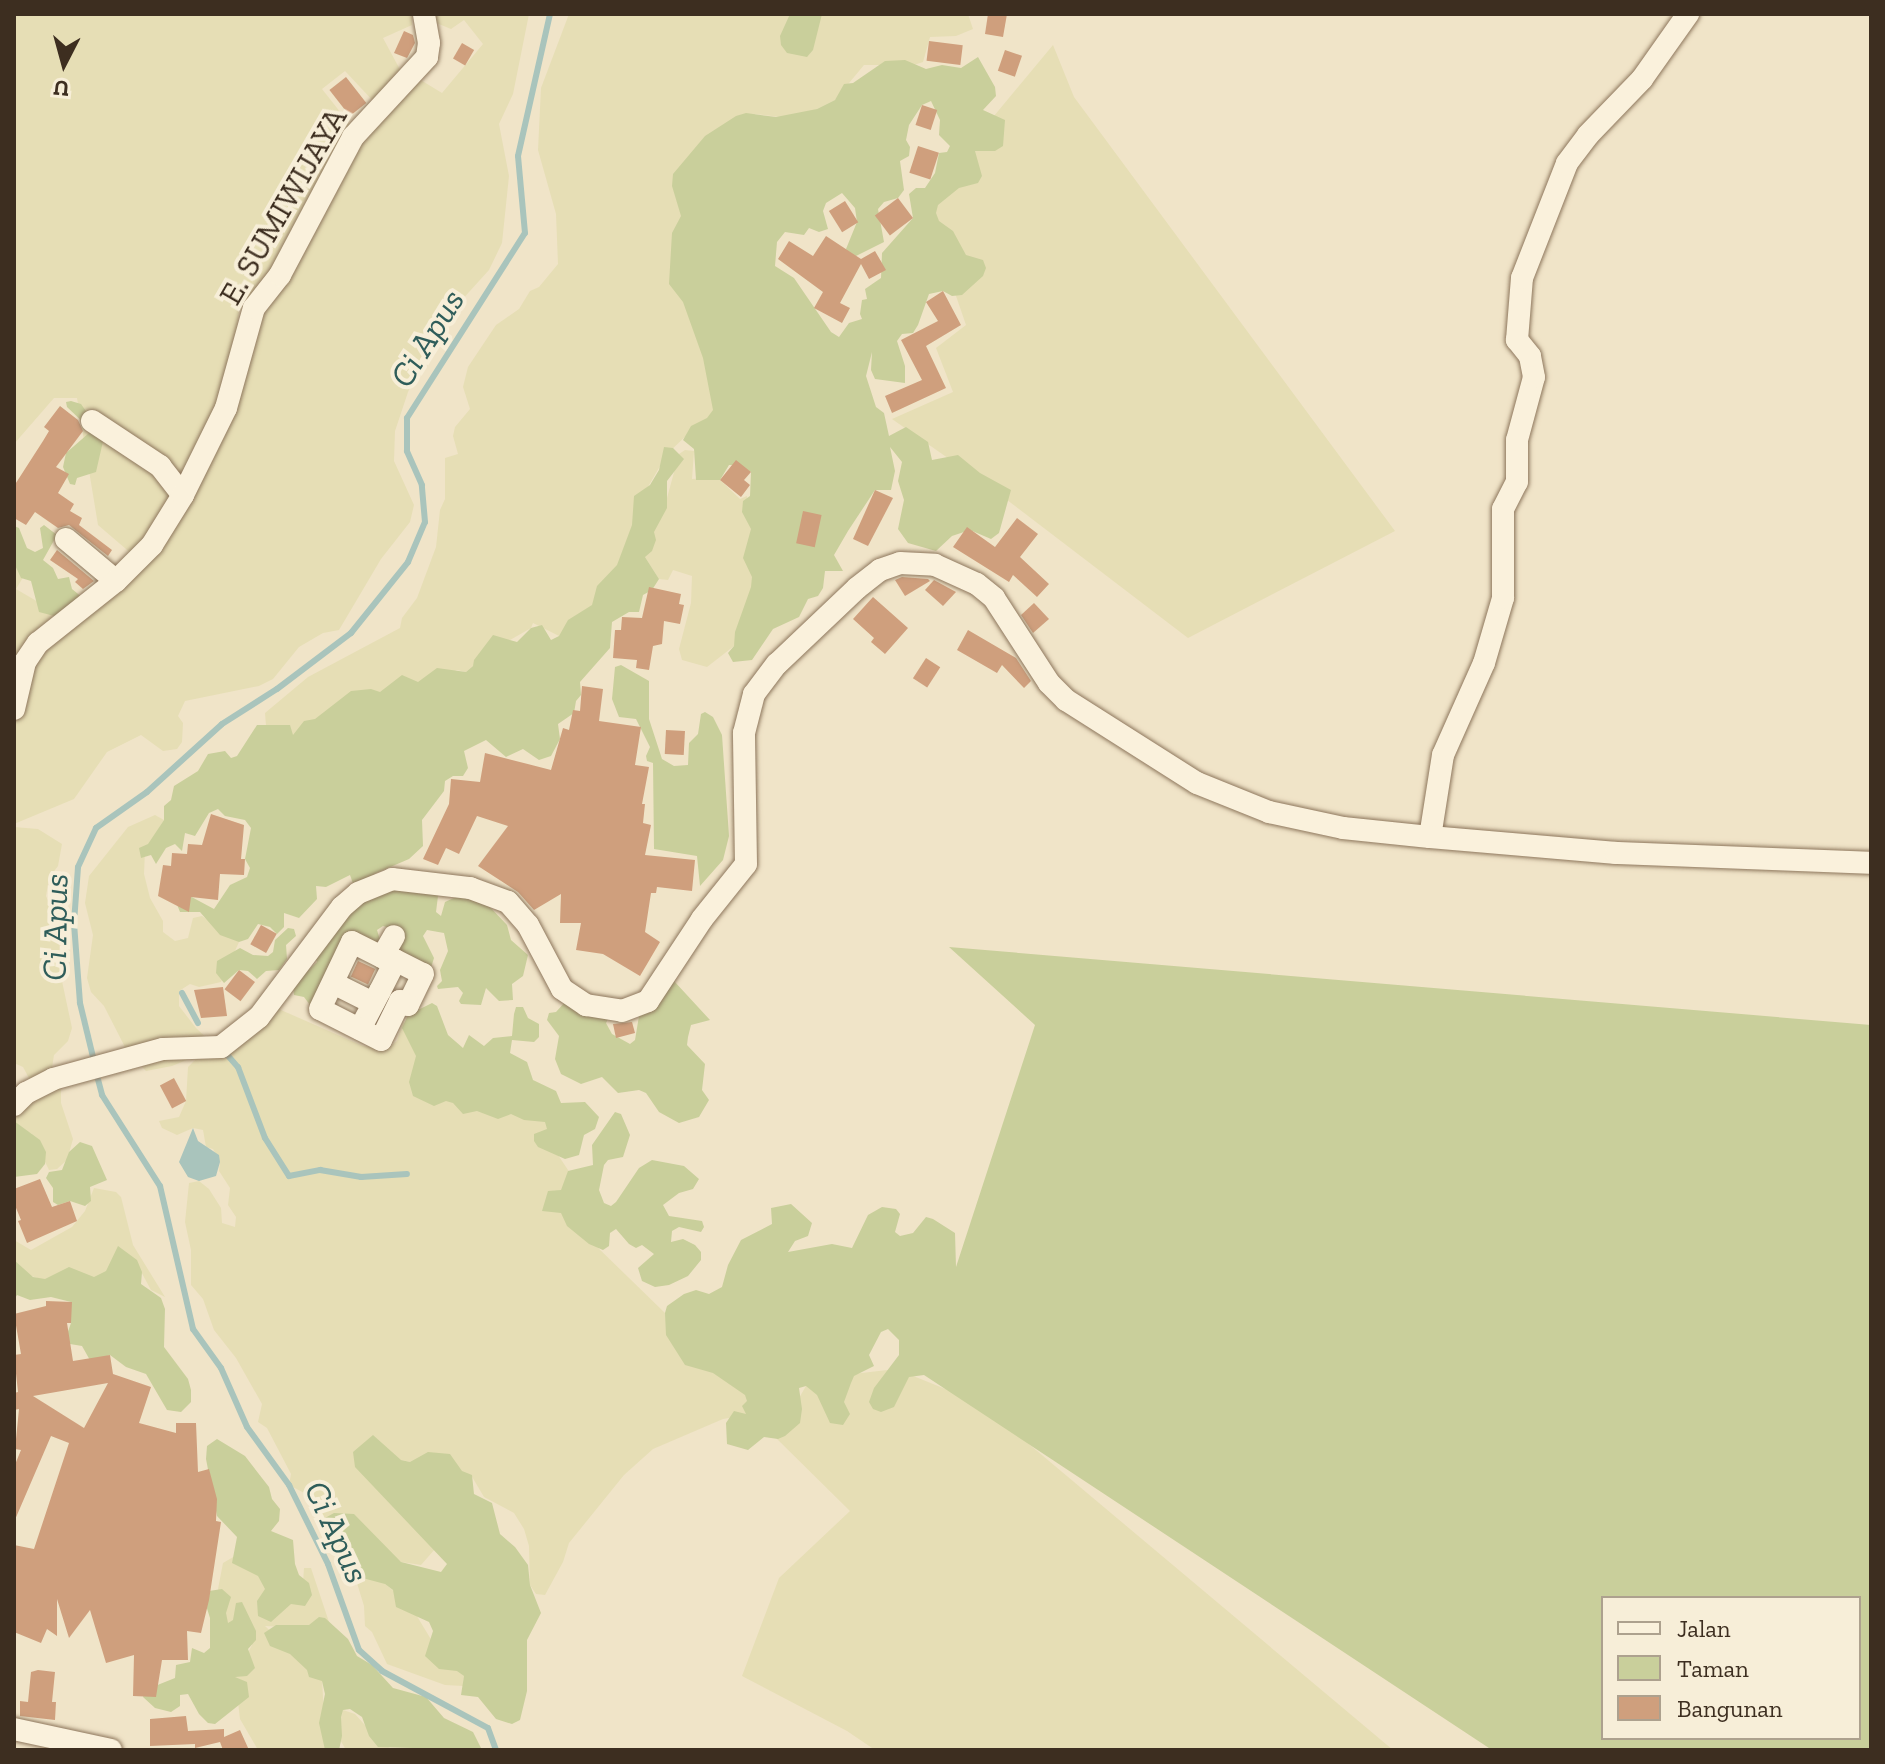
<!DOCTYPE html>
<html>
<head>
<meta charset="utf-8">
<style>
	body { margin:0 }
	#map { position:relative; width:1885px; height:1764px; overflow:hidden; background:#f0e4c8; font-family:"Zilla Slab",serif }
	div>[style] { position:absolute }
	.farmland>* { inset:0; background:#e6deb5 }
	.green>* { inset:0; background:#c9cf9b }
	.water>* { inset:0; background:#a9c4bc }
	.stream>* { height:6px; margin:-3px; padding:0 3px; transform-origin:3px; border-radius:3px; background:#a9c4bc }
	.building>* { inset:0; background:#cf9f7d; transform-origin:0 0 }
	.roads { filter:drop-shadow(0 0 2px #8d765c) drop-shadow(0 0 2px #8d765c) }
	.minor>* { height:22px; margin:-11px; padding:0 11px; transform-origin:11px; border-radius:11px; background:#faf1dc }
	span { translate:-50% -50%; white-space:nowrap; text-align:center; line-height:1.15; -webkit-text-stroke:8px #f7eed8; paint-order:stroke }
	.street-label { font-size:32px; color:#3d2e20 }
	.water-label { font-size:34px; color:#2f5d5a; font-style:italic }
	.frame { position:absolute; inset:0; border:16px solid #3d2e20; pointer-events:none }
	.legend { position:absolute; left:1601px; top:1596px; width:260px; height:144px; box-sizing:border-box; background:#f7eed8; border:2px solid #ada18e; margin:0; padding:10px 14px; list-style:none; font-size:24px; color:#3d2e20 }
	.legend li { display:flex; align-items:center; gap:16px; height:40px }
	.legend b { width:40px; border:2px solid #ada18e }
	.north { position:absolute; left:24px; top:24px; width:80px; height:80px; -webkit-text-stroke:6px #f7eed8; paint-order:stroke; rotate:186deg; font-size:22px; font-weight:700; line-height:32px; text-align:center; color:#3d2e20 }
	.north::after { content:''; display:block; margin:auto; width:28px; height:36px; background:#3d2e20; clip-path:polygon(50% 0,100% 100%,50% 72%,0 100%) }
</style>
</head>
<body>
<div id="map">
	<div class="farmland">
		<div style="clip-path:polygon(14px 14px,412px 14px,412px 25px,383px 38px,404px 77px,375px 103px,345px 71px,322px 89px,352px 127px,269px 278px,239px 311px,234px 353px,208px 445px,133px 555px,98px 525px,77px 398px,54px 398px,14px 444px)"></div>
		<div style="clip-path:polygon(427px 14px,529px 14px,513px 94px,499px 124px,509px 176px,502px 243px,489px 270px,440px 324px,408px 392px,395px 431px,394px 461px,414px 505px,410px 522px,381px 559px,339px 630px,323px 633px,299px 647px,273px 679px,259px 686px,185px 701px,178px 716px,183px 723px,182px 742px,177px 749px,163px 751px,141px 735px,107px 752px,74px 799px,14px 824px,14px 716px,29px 659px,151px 554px,253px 319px,343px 162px,419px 79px,442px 93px,483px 44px,464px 20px,451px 29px,429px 20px)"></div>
		<div style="clip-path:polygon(569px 14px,968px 14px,973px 29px,956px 36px,930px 37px,923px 62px,914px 65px,864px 65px,835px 100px,817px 109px,788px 118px,755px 114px,708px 352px,715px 421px,689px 433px,667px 454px,645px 492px,643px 519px,600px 602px,559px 636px,533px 623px,531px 628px,510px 640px,500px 642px,466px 672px,457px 670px,411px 688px,344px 697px,288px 741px,266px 726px,265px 713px,308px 677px,400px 628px,402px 618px,417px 598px,436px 547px,440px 510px,445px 499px,445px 458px,458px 454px,453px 436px,455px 427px,470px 409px,463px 387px,468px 367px,496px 325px,519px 309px,530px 291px,539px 287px,558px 264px,556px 214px,538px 150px,541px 88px)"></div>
		<div style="clip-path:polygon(1053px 45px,1074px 97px,1395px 531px,1188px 638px,998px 493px,892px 419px,953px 392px,936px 348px,966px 325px,926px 209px,994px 116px)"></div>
		<div style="clip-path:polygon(685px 450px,694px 451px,692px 479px,717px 477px,740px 499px,747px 496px,755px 546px,757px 575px,734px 646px,707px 667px,682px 660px,679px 649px,691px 603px,692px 576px,673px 570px,668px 580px,659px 579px,645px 557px,648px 531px,667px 498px,679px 454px)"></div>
		<div style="clip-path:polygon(14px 535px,33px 561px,16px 589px,57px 613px,27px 638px,14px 685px)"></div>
		<div style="clip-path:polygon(155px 815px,164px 820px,145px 851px,144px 874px,150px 898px,163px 921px,163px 932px,175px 941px,188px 938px,193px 918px,202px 916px,239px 942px,221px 982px,199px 987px,190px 984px,179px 991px,179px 1006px,196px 1028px,216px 1047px,244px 1031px,260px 996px,266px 995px,281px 1010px,363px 1046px,385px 1048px,392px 1045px,397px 1041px,403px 1022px,545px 1096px,552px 1146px,576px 1182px,591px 1241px,665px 1313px,682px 1344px,756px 1385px,746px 1415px,723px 1419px,653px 1449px,624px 1475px,569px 1543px,563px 1562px,545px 1595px,536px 1594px,530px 1585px,529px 1546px,524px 1529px,514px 1513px,484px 1497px,471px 1475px,401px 1460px,374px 1485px,435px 1549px,421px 1565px,401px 1562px,392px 1555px,385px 1584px,409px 1603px,441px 1656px,464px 1676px,463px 1686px,445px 1685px,387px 1664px,372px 1632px,365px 1626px,364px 1606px,352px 1567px,325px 1534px,318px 1509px,308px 1495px,289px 1485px,291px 1474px,267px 1428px,258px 1422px,262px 1404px,236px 1358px,214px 1330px,203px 1299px,191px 1285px,191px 1250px,185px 1222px,189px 1183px,199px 1181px,209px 1189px,221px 1208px,222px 1223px,235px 1227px,236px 1217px,228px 1205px,230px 1188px,219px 1171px,220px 1162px,213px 1149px,206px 1147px,203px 1130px,193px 1128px,177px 1135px,162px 1128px,159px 1121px,179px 1117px,186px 1101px,188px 1067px,201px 1054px,172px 1066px,146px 1071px,126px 1049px,104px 1006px,91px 992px,87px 978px,93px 935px,85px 903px,89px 876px,128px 827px)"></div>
		<div style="clip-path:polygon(14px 827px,38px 829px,62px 844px,58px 866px,49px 878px,46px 896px,60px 928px,59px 967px,72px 1028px,68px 1041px,54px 1055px,51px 1074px,61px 1084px,61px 1103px,73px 1139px,67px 1160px,57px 1169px,49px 1170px,31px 1133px,14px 1130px,14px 1099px,30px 1080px,23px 1067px,14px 1063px)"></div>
		<div style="clip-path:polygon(94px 1188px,116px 1192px,121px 1197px,133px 1245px,165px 1297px,151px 1290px,138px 1266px,104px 1276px,52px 1283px,14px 1270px,14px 1240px,31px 1250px,72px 1227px,85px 1211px)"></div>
		<div style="clip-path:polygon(896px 1369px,980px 1403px,1393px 1750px,875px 1750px,847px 1731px,742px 1676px,779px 1578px,850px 1511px,776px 1438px,810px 1379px)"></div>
		<div style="clip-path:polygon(235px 1556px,303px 1583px,304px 1568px,311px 1568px,329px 1622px,308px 1628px,265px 1626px,322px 1680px,326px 1750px,258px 1750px,240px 1719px,235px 1677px,252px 1645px,249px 1638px,224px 1626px,218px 1589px,223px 1563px)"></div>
		<div style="clip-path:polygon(343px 1710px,355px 1714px,380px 1742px,393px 1750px,346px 1750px,338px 1736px,339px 1715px)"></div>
	</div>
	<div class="green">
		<div style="clip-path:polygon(790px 14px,822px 14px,813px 50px,807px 57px,787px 53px,781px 45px,780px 36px)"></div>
		<div style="clip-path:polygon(evenodd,978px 57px,995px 87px,996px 96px,983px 110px,1005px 120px,1003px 146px,995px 151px,975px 151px,982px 176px,978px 183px,959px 188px,938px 205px,936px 213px,939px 221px,953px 231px,966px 255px,983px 260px,986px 268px,983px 276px,962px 295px,952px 296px,943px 291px,929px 294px,918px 325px,913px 333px,902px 334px,897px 341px,905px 366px,905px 383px,875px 379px,871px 370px,872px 352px,866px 376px,876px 407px,884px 413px,889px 436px,906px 427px,928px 442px,932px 460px,958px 455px,980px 473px,1011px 490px,999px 533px,991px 539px,970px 530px,952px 536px,936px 551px,908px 543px,898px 529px,904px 500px,898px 481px,902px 462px,890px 447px,895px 471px,891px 490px,875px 490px,848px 531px,834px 555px,843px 571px,825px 571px,823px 588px,818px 596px,808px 599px,799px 617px,773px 629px,752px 660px,733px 662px,728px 653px,734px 646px,735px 632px,751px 587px,752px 577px,743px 558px,751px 529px,742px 512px,743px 501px,750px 496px,751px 472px,739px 465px,729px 465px,720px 480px,696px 480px,694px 449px,683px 440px,691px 426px,707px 418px,713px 410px,703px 358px,683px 302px,669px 284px,672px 233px,681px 216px,672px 186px,673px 174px,705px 136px,736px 116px,746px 113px,776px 117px,817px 109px,835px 100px,844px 84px,853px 83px,885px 61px,905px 60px,926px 69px,942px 65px,961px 68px,978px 57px,931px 101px,940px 120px,939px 135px,950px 146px,947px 152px,939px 153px,935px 173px,925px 188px,916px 188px,909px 194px,913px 218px,882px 253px,881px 278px,865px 289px,867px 299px,862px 300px,860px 314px,862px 319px,849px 323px,839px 337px,831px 332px,794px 278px,775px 266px,777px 242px,785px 232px,804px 235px,809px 228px,819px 232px,828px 229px,823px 211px,826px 203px,842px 193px,855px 208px,857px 222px,846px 249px,850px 259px,884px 242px,878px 209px,884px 202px,898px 198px,904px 190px,900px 161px,909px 156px,910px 147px,906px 140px,909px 125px,922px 105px,931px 101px)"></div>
		<div style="clip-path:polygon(71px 401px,81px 404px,104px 437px,96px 472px,77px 478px,75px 485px,70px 484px,63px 467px,66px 453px,89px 433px,87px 426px,67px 407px,66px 402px)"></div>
		<div style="clip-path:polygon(664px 447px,673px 448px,684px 459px,667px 481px,667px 508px,654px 532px,656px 540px,652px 551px,645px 557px,659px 579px,652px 590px,643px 595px,639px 612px,629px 612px,612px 622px,610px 648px,580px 682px,581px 695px,576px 701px,574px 713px,558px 724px,560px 739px,551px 756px,539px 760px,523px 749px,506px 757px,486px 740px,464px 751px,468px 768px,463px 776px,453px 776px,445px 781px,444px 791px,422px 820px,423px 846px,409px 859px,374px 874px,379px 878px,444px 888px,438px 896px,436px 912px,441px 916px,445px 902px,458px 896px,488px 905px,507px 925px,511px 940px,528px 955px,523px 976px,512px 984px,513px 1000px,499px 1001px,486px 988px,481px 1005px,461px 1004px,459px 1001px,463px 993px,458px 987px,438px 989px,437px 986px,442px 981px,440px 970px,448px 951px,444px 933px,427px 930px,423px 936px,434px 958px,430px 971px,396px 959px,390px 928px,383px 926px,377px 930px,381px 943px,363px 948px,310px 1005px,304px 997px,294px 995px,293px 985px,317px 962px,314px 954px,355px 889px,350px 875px,326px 887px,316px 886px,317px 899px,299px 918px,284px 913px,284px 927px,277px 934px,270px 927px,258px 924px,248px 939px,239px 942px,220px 935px,200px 912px,180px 912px,176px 902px,186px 894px,214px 909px,230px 885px,247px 877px,250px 868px,245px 859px,251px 828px,245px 820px,225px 816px,218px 809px,209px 813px,195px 836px,185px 833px,182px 851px,175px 844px,166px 848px,156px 864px,151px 855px,141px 858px,139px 848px,148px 844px,164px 820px,164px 806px,171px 800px,174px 786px,198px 771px,208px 754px,225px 751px,231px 758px,237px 756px,257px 725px,290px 725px,293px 735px,304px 721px,315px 719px,351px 691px,371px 689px,380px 692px,402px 675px,418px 682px,437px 668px,466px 672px,473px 666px,474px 660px,493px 635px,517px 642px,531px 628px,542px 625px,551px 640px,559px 636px,568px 620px,592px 605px,597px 586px,617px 565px,632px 525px,634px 496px,650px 485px,659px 470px)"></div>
		<div style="clip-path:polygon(44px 525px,57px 535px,43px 560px,53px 568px,58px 579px,69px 577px,72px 589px,83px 598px,58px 617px,39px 612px,31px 581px,21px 578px,14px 563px,14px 526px,19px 528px,27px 548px,35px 552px,43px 548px,40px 528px)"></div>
		<div style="clip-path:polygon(621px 665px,649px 681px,649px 719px,662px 759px,674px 766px,688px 765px,689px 743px,698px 734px,701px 714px,705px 712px,713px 717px,722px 735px,729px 836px,723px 860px,700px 886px,697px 856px,654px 849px,653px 763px,647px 761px,646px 756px,650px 747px,636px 719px,619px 717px,612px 699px,615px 667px)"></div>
		<div style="clip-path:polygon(288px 928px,294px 929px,296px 936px,286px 945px,287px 959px,279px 970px,266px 971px,257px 979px,248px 971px,239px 970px,224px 983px,216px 973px,217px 961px,240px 948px,253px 955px,268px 956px,273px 952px,275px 940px)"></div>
		<div style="clip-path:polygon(evenodd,949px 947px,1871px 1025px,1871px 1750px,1492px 1750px,924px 1375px,909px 1377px,894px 1407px,881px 1412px,873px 1409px,869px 1402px,874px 1388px,899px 1355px,899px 1340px,888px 1329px,881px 1332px,869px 1355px,874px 1366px,854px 1376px,851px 1383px,844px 1402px,850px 1414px,843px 1425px,830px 1423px,817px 1395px,806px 1386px,799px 1388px,802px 1409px,800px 1423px,785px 1436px,778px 1439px,764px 1437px,748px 1450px,727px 1444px,726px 1423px,734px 1411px,746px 1414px,742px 1406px,747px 1401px,745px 1395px,713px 1373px,685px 1365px,666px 1335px,665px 1313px,667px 1306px,684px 1294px,696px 1290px,709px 1294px,722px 1287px,728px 1265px,741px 1240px,772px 1224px,771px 1208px,791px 1204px,812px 1223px,808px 1236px,795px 1241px,788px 1252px,832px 1244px,852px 1248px,868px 1215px,882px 1207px,896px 1209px,900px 1214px,895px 1232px,900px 1236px,913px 1233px,926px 1217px,933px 1219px,955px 1233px,956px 1267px,1035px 1025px,949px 947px,1603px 1598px,1859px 1598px,1859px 1738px,1603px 1738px,1603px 1598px)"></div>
		<div style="clip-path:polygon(674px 981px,710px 1020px,691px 1025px,688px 1037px,687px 1045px,705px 1064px,702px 1090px,709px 1100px,699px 1117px,679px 1123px,659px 1112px,646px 1093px,639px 1090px,618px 1093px,602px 1077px,581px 1084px,561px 1074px,555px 1059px,559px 1036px,547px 1020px,549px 1013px,556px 1012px,565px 1002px,609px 1017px,606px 1023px,612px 1034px,630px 1044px,635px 1040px,640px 1010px)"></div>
		<div style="clip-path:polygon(432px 1003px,437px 1006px,448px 1035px,463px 1048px,469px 1035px,484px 1046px,493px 1038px,512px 1036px,514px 1014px,516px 1007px,523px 1007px,528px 1018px,539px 1024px,539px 1037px,534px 1042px,512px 1040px,510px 1053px,527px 1062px,533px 1080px,556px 1091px,561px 1103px,585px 1102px,599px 1117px,595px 1129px,584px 1135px,579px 1155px,565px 1159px,538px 1147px,534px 1141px,534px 1134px,547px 1129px,545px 1122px,524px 1120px,511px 1114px,498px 1119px,477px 1111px,463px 1114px,453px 1103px,446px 1101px,434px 1106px,413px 1096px,409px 1082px,416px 1056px,402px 1028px,408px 1015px)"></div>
		<div style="clip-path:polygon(615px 1112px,621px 1114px,630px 1135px,623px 1157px,608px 1160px,604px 1165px,599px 1190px,604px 1203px,611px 1206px,616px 1202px,639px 1168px,652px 1160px,684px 1166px,699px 1179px,693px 1189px,679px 1193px,663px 1205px,669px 1216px,702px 1221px,704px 1227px,701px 1232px,679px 1227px,672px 1231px,671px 1242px,683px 1239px,695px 1245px,701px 1252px,701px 1260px,688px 1276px,669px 1285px,655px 1287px,642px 1281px,638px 1268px,654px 1254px,642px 1245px,636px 1248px,629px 1244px,616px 1229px,610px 1233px,609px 1246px,603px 1250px,589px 1244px,567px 1226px,561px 1213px,542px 1211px,548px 1191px,561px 1190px,568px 1171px,593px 1165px,592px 1145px)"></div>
		<div style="clip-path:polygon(14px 1121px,40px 1140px,46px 1152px,45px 1164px,37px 1174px,14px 1177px)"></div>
		<div style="clip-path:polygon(80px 1142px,92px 1146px,107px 1180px,90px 1187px,91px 1201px,85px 1206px,70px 1201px,58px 1205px,53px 1202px,53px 1188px,46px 1178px,49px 1172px,62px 1170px,69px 1152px)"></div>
		<div style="clip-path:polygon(118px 1246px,137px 1260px,142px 1272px,141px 1284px,161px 1298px,165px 1309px,164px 1347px,188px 1379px,191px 1390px,191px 1402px,181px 1412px,167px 1410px,146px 1374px,126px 1367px,110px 1355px,91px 1362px,82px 1346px,64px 1343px,71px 1323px,71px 1302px,51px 1297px,30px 1300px,17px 1295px,14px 1300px,14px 1260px,33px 1277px,45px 1279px,69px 1267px,94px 1277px,106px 1271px)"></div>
		<div style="clip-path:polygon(373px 1435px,401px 1460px,410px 1462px,428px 1452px,450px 1454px,462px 1471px,472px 1475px,474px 1494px,492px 1503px,500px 1534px,515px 1547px,528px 1565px,530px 1585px,541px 1613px,527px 1640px,527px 1691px,520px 1720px,512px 1724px,496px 1719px,478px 1697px,461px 1695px,464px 1676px,457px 1671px,439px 1669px,425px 1656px,433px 1631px,429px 1622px,396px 1607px,393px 1590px,385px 1584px,355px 1576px,321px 1526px,325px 1518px,334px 1513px,354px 1514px,401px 1562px,441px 1572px,447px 1564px,355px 1467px,353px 1452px)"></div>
		<div style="clip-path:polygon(217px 1439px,245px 1456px,269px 1487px,272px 1499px,280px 1509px,279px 1521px,271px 1531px,293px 1540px,295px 1564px,299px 1575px,309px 1583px,312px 1595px,305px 1606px,291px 1604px,271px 1622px,258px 1616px,257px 1601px,265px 1589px,258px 1576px,232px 1563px,237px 1537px,217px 1516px,206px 1459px,207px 1446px)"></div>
		<div style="clip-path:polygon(222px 1589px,231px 1597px,226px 1613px,228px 1623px,233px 1620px,236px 1603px,242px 1602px,256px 1631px,256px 1640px,248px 1649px,255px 1668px,247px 1676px,235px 1677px,247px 1682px,249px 1697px,215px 1724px,208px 1723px,199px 1714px,188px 1694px,180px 1695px,180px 1706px,171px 1712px,155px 1708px,143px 1697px,145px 1690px,175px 1678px,176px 1665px,190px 1662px,192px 1648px,204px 1653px,210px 1648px,210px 1618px,204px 1599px,209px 1591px)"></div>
		<div style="clip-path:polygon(319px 1617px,325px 1618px,348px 1639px,357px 1656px,372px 1665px,393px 1688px,426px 1697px,444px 1718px,473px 1732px,482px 1750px,378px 1747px,369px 1736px,362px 1717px,350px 1709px,343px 1710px,341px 1717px,342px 1736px,339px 1750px,325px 1750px,319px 1723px,325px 1694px,322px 1681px,309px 1677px,307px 1670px,290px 1654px,270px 1646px,264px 1633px,276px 1625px,309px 1625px)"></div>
	</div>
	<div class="water">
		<div style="clip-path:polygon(193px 1128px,198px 1141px,219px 1155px,220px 1162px,216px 1176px,199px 1181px,188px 1177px,179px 1162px)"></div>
	</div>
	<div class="stream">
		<div style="left:182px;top:993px;width:34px;rotate:62deg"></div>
		<div style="left:223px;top:1050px;width:23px;rotate:49deg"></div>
		<div style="left:238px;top:1067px;width:76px;rotate:69.2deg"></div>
		<div style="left:265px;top:1138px;width:45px;rotate:57.7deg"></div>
		<div style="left:289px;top:1176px;width:32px;rotate:-11deg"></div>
		<div style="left:320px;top:1170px;width:42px;rotate:9.7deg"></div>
		<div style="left:361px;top:1177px;width:46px;rotate:-3.7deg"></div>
		<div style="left:94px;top:1061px;width:60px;rotate:-103.6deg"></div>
		<div style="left:80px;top:1003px;width:80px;rotate:-94.3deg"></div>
		<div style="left:74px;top:923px;width:56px;rotate:-85.9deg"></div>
		<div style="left:78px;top:867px;width:43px;rotate:-65.2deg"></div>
		<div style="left:96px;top:828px;width:62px;rotate:-35.2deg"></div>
		<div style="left:147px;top:792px;width:101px;rotate:-42.2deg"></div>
		<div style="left:222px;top:724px;width:65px;rotate:-32.5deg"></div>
		<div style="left:277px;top:689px;width:93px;rotate:-37.1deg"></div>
		<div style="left:351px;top:633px;width:91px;rotate:-51.2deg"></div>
		<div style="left:408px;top:562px;width:43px;rotate:-67deg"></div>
		<div style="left:425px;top:522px;width:37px;rotate:-95deg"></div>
		<div style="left:422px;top:485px;width:37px;rotate:-114deg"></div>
		<div style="left:407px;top:451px;width:33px;rotate:-90deg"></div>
		<div style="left:407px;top:418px;width:219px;rotate:-57.5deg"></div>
		<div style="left:525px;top:233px;width:77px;rotate:-95.2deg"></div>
		<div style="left:518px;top:156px;width:146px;rotate:-77.3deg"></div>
		<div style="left:96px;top:1072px;width:24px;rotate:75deg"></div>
		<div style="left:102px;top:1095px;width:108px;rotate:57.5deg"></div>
		<div style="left:160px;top:1186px;width:147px;rotate:77deg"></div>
		<div style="left:193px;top:1329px;width:48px;rotate:54.3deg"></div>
		<div style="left:221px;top:1368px;width:64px;rotate:66.2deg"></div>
		<div style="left:247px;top:1427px;width:72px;rotate:54.1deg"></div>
		<div style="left:289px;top:1485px;width:88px;rotate:63.7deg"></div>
		<div style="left:328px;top:1564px;width:91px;rotate:70.2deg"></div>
		<div style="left:359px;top:1650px;width:31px;rotate:42deg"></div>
		<div style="left:382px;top:1671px;width:120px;rotate:28.3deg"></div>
		<div style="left:488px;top:1728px;width:23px;rotate:70deg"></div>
	</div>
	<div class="building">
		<div style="clip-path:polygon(988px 14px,1007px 14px,1003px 37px,985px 34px)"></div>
		<div style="clip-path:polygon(404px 31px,413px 35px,415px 43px,407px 58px,394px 53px)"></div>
		<div style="left:929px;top:41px;width:34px;height:20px;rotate:7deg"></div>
		<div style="left:462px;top:43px;width:14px;height:18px;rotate:30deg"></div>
		<div style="left:1005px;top:50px;width:18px;height:22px;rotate:19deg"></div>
		<div style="left:346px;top:77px;width:33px;height:21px;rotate:52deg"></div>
		<div style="left:922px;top:105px;width:16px;height:21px;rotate:18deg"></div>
		<div style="left:918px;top:146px;width:22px;height:28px;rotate:18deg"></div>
		<div style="left:898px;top:198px;width:25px;height:29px;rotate:53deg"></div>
		<div style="left:845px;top:201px;width:25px;height:19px;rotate:58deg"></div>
		<div style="clip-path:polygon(826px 236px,861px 259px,875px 251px,886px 270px,869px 279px,861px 264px,840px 303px,850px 308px,842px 323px,814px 308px,823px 292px,778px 259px,789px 241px,813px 256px)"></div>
		<div style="clip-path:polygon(943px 291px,961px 325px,926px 346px,946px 388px,892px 413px,885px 396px,922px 380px,901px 340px,938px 321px,926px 302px)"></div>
		<div style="clip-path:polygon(60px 406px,78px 420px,83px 431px,56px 467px,69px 474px,58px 493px,74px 504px,70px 511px,82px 518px,79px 525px,112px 550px,108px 556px,69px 525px,58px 528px,35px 512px,26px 525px,14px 518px,14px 486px,43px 441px,49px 431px,44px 427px)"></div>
		<div style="clip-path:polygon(736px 460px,751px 472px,744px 480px,750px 485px,741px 497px,720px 480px)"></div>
		<div style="clip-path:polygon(875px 490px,893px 498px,868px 546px,853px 539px)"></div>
		<div style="left:803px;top:511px;width:19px;height:33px;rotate:12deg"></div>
		<div style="clip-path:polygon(1017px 518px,1038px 534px,1020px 557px,1049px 584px,1037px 597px,1013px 575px,1009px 582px,953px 547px,967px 527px,995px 547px)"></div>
		<div style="clip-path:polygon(57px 550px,94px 581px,83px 589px,75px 582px,78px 579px,50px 560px)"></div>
		<div style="clip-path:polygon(902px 577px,928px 579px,930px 581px,905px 596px,895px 580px)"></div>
		<div style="clip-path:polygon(934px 580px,956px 592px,943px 606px,925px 590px)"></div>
		<div style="clip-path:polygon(649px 587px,681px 594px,679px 604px,684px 605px,680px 624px,664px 621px,662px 644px,653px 646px,649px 670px,636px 668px,637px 660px,613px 658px,615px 630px,621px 630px,622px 617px,642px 618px)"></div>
		<div style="clip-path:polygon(873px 597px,908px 628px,885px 654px,871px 642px,874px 638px,853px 619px)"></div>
		<div style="clip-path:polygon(1034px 603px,1049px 619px,1033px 633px,1021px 615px)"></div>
		<div style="clip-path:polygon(968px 630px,1016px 658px,1031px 681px,1024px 688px,1002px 665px,997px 673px,957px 650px)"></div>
		<div style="left:926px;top:658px;width:17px;height:24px;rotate:33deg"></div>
		<div style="clip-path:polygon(582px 686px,603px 689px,599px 721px,641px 727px,635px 765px,649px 767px,642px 804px,645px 804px,643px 823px,651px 825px,645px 855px,695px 860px,692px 891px,657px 887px,656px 893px,651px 893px,645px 932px,660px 942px,640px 976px,603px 954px,576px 950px,581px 923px,560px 923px,561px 894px,534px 910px,518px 892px,478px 866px,508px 826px,477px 816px,459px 854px,446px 848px,438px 865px,423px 859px,449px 804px,451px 779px,480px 782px,485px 753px,551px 770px,563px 728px,569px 730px,573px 710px,580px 711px)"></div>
		<div style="left:666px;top:730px;width:19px;height:24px;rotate:3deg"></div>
		<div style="clip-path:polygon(211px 814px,244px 825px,241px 859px,245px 859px,244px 875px,220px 874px,218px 900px,191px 897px,189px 912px,158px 896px,163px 865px,171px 866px,172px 853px,187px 854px,188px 844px,202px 845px)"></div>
		<div style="left:261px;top:925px;width:18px;height:22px;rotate:29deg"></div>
		<div style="left:358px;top:961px;width:19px;height:17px;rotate:25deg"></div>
		<div style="left:239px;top:970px;width:20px;height:24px;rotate:37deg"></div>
		<div style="clip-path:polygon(223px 987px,227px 1016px,201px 1018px,194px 990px)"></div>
		<div style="clip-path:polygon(632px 1022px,635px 1033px,616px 1038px,613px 1024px)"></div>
		<div style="left:174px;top:1078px;width:26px;height:16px;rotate:62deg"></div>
		<div style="clip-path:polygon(40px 1179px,52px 1207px,70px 1201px,77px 1221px,27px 1243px,18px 1221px,21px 1220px,14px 1203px,14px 1189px)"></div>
		<div style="clip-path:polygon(evenodd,46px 1301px,72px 1302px,71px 1323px,67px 1323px,73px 1361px,110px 1355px,113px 1374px,151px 1387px,139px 1423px,176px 1433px,176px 1423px,196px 1423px,198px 1472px,209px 1469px,217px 1499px,216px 1521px,221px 1522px,209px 1600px,201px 1633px,187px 1631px,188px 1660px,162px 1660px,156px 1697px,133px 1696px,134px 1655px,106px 1663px,90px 1610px,69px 1638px,57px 1599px,57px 1636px,47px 1629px,41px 1643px,14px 1632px,14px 1545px,34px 1549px,69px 1443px,51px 1436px,14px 1522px,14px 1467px,21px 1450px,15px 1449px,19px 1409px,14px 1410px,14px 1393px,18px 1392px,14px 1355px,21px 1354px,14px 1314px,46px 1306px,46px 1301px,108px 1383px,84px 1428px,33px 1396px,108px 1383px)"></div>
		<div style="clip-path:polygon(38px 1670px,55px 1672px,52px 1702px,56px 1702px,55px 1720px,20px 1716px,20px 1701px,28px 1702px,31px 1672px)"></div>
		<div style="clip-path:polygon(186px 1716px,188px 1731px,224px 1729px,224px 1737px,240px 1730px,249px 1750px,223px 1750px,220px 1742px,195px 1748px,195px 1744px,150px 1746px,150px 1719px)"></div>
	</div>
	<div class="roads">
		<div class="minor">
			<div style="left:92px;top:421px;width:82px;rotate:33.5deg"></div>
			<div style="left:160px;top:466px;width:37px;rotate:52deg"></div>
			<div style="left:66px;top:539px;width:65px;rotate:40deg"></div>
			<div style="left:14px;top:709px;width:48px;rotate:-76.8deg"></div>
			<div style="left:25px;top:662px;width:23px;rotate:-56deg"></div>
			<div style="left:38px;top:643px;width:100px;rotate:-38.5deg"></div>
			<div style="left:116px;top:581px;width:51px;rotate:-45deg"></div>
			<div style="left:152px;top:545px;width:59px;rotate:-58.2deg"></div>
			<div style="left:183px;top:495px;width:97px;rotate:-63.7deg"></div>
			<div style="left:226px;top:408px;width:104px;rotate:-74.4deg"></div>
			<div style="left:254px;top:308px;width:42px;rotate:-51.8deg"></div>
			<div style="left:280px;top:275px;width:156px;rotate:-62.1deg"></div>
			<div style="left:353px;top:137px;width:109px;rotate:-47.2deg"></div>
			<div style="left:427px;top:57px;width:14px;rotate:-82deg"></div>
			<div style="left:429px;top:43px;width:29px;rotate:-100deg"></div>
			<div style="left:1430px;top:837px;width:83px;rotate:-81deg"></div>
			<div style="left:1443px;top:755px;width:101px;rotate:-66deg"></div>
			<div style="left:1484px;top:663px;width:68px;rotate:-73.7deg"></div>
			<div style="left:1503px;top:598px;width:89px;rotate:-90deg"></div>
			<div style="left:1503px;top:509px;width:30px;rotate:-63deg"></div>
			<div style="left:1517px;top:482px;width:42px;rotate:-90deg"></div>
			<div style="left:1517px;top:440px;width:65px;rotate:-74.9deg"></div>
			<div style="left:1534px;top:377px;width:21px;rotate:-101deg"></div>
			<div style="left:1530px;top:356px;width:21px;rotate:-129deg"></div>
			<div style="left:1517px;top:340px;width:62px;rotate:-85.4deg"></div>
			<div style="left:1522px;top:278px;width:123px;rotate:-68.6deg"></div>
			<div style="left:1567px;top:163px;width:35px;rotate:-53deg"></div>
			<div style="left:1588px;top:135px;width:78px;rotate:-46deg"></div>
			<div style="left:1642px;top:79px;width:80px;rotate:-54.7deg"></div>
			<div style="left:382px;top:957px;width:24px;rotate:-60deg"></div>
			<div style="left:333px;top:983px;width:45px;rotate:26.6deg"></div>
			<div style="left:360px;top:1029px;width:43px;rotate:-62.2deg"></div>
			<div style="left:380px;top:991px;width:31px;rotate:-63deg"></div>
			<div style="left:394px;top:963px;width:3px;rotate:-72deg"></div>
			<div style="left:395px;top:960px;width:31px;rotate:27deg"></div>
			<div style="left:423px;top:974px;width:34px;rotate:116deg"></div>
			<div style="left:408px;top:1005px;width:9px;rotate:-153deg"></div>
			<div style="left:400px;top:1001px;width:43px;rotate:116deg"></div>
			<div style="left:381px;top:1040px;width:68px;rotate:-153.1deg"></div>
			<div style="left:320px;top:1009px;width:74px;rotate:-64.5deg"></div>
			<div style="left:352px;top:942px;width:47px;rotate:26.6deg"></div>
			<div style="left:14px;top:1105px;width:17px;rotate:-45deg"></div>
			<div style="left:26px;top:1093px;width:30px;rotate:-27deg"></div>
			<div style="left:53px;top:1079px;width:114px;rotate:-15.3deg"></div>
			<div style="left:163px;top:1049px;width:58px;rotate:-2deg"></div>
			<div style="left:221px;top:1047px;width:48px;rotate:-38.3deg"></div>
			<div style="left:259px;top:1017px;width:138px;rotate:-53deg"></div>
			<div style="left:342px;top:907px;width:21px;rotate:-41deg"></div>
			<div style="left:358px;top:893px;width:37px;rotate:-22deg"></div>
			<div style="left:392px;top:879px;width:79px;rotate:6.6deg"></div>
			<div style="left:470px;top:888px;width:40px;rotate:20.2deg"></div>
			<div style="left:508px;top:902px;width:30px;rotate:49deg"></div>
			<div style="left:528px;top:925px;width:72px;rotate:62deg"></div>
			<div style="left:562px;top:989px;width:29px;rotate:34deg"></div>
			<div style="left:586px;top:1005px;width:36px;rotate:9deg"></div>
			<div style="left:622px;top:1011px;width:28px;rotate:-21deg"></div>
			<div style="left:648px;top:1001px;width:98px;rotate:-56.6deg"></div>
			<div style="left:702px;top:919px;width:70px;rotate:-51.3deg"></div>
			<div style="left:746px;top:864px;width:131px;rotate:-90.9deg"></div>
			<div style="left:744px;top:733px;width:40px;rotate:-75.6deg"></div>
			<div style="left:754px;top:694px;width:38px;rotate:-53deg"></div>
			<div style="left:777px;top:664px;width:110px;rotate:-43.5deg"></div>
			<div style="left:857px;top:588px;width:29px;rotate:-38deg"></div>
			<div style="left:880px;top:570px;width:21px;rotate:-19deg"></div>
			<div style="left:900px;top:563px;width:35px;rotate:3deg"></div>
			<div style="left:935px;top:565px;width:46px;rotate:24.3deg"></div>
			<div style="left:977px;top:584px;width:22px;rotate:39deg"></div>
			<div style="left:994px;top:598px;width:101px;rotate:57.1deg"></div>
			<div style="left:1049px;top:683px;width:24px;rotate:45deg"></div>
			<div style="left:1066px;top:700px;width:155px;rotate:32.4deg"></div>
			<div style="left:1197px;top:783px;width:78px;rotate:21.9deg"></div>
			<div style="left:1269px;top:812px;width:76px;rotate:12.2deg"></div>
			<div style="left:1343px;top:828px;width:87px;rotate:5.9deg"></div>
			<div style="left:1430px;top:837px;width:187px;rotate:4.9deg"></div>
			<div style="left:1616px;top:853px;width:255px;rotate:2.2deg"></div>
			<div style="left:14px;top:1729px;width:99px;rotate:12.2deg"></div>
		</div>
	</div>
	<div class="street-label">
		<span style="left:283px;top:206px;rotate:-60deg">E. SUMIWIJAYA</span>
	</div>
	<div class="water-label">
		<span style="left:427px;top:338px;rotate:-58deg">Ci Apus</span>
		<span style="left:55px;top:927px;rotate:-89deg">Ci Apus</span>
		<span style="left:337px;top:1532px;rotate:65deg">Ci Apus</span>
	</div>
	<div class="frame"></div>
	<ul class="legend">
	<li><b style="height:10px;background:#faf1dc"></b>Jalan</li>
	<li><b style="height:22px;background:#c9cf9b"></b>Taman</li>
	<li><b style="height:22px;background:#cf9f7d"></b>Bangunan</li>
	</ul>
	<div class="north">U</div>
</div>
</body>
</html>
